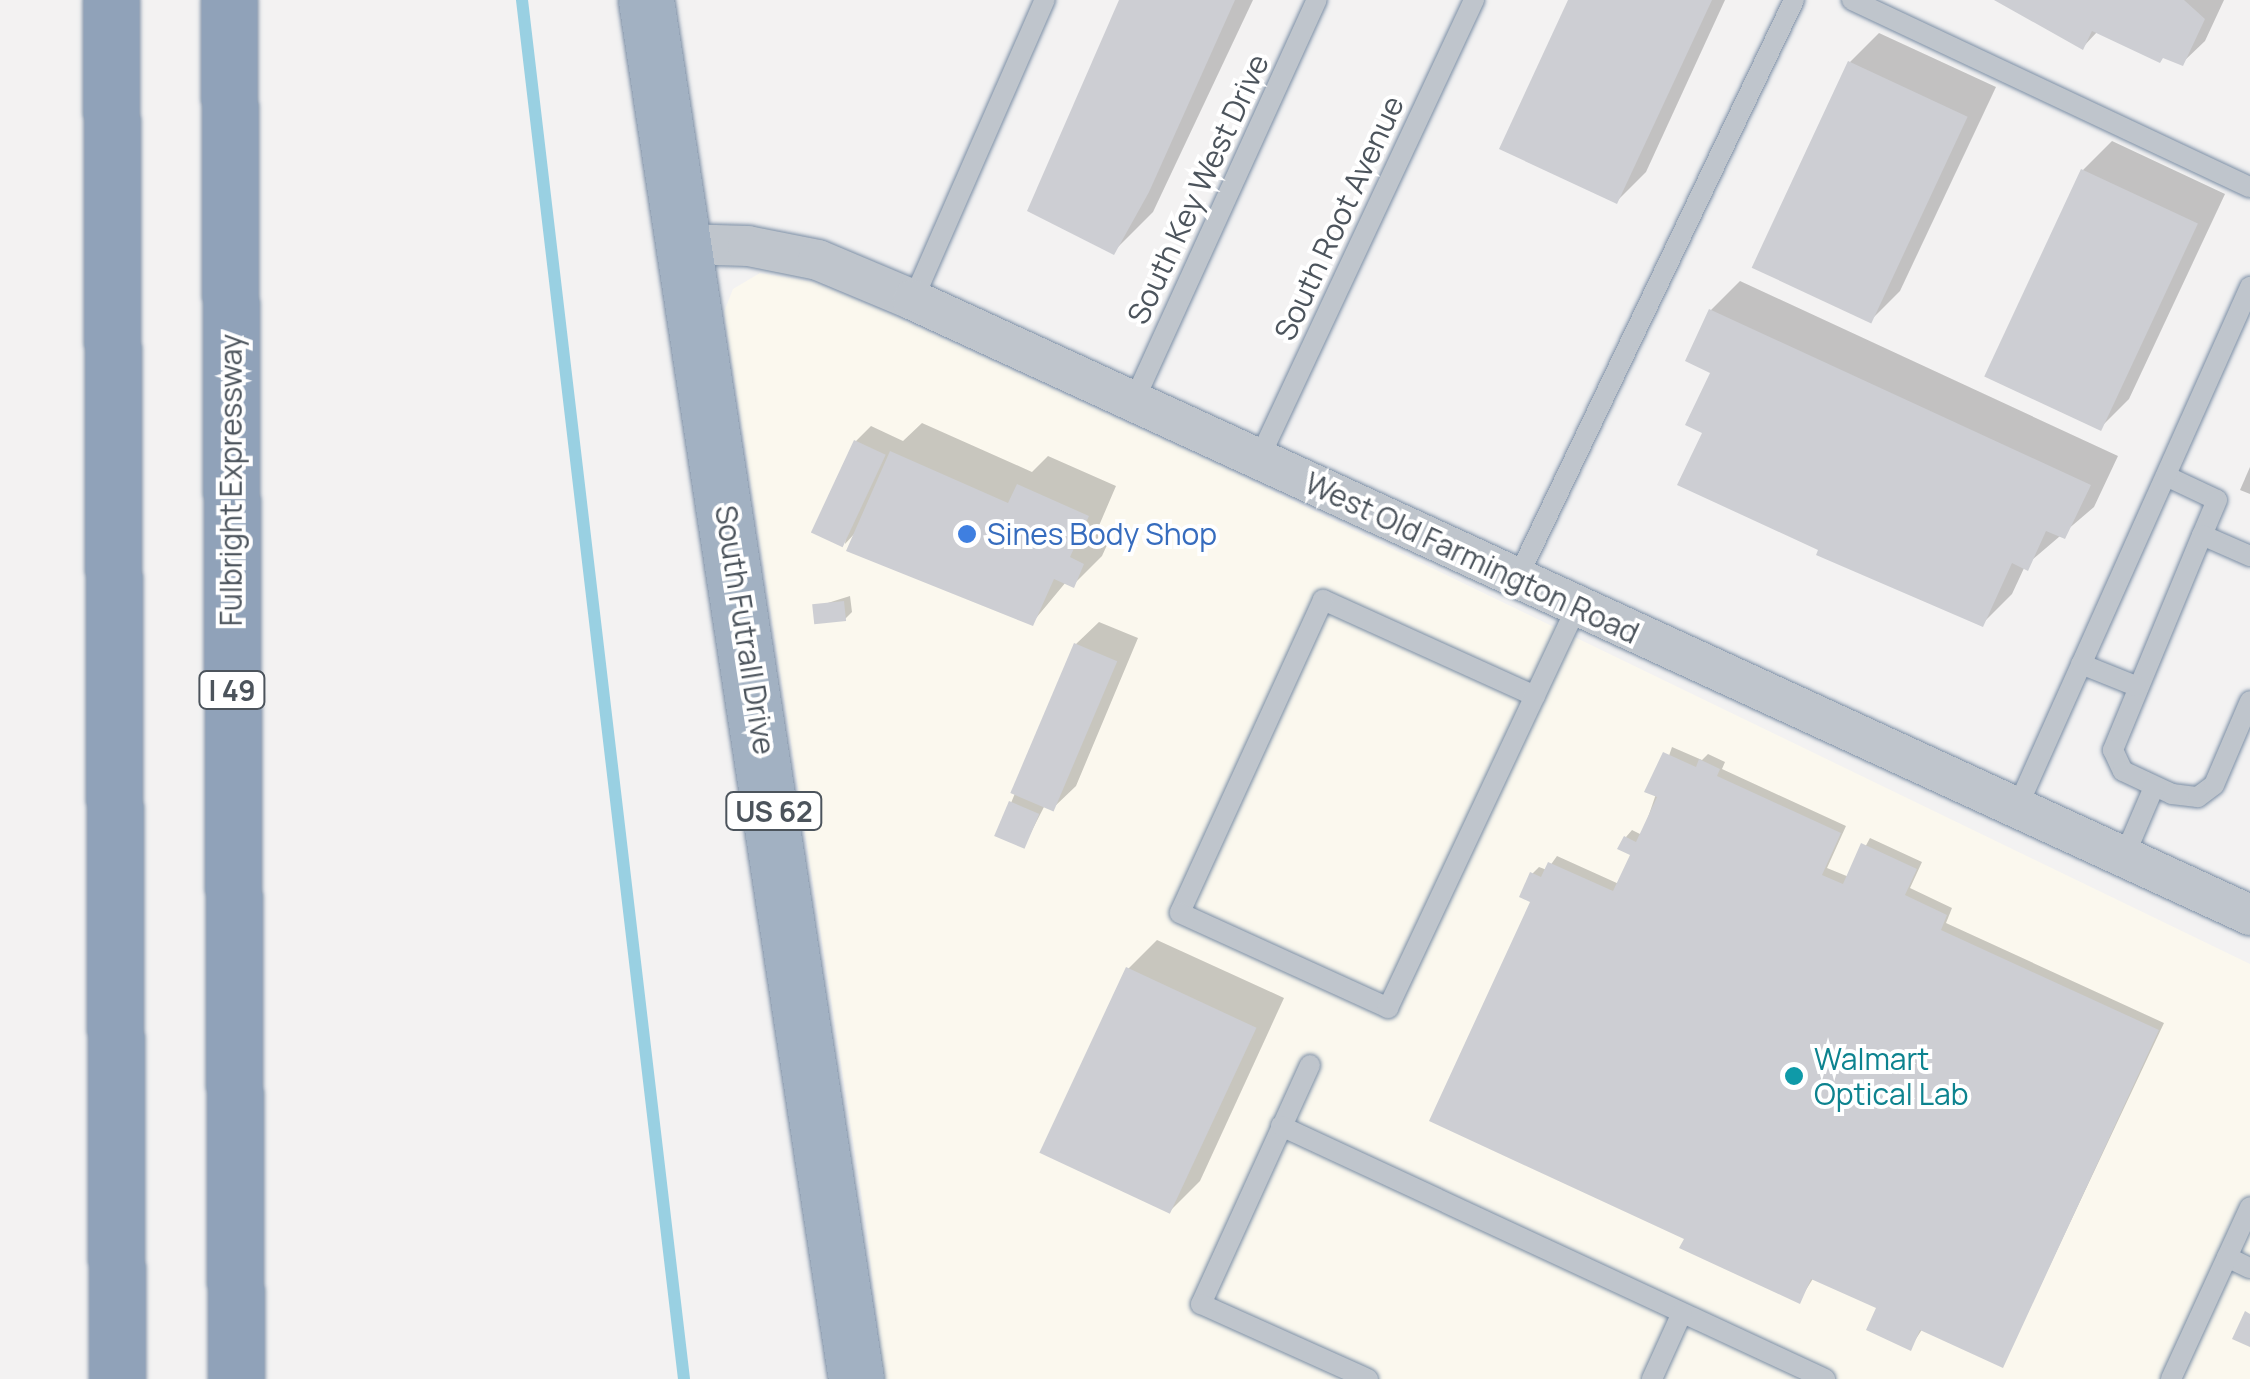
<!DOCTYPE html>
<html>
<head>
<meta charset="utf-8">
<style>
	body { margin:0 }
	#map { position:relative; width:2250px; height:1379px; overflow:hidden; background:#f3f2f2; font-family:Manrope,sans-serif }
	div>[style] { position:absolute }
	.commercial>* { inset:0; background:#fbf8ee }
	.shadow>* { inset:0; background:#0003 }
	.stream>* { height:12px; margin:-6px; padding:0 6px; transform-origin:6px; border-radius:6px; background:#99d0e2 }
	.building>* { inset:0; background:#cdced3; transform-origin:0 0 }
	.roads { filter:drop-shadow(0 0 2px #7b8ea5) drop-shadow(0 0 2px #7b8ea5) }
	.service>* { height:20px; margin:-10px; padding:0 10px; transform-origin:10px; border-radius:10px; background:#bfc5cc }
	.minor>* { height:40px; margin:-20px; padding:0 20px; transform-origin:20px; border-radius:20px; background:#bfc5cc }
	.trunk>* { height:55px; margin:-27.5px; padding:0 27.5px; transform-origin:27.5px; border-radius:27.5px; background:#a2b1c2 }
	.motorway>* { height:55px; margin:-27.5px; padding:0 27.5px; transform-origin:27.5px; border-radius:27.5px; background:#90a2b9 }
	.dots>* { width:28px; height:28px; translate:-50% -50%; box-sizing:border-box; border:5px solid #fff; border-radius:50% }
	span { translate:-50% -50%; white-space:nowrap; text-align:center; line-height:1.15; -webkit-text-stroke:8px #fff; paint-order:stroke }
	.shield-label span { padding:2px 8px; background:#fff; border:2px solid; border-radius:8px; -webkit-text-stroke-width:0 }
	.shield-label { font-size:28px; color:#4c545c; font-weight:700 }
	.street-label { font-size:30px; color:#4c545c }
	.shop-label { font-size:30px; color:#366cbe }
	.left { translate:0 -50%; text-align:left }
	.culture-label { font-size:30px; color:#0d838f }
</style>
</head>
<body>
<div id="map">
	<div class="commercial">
		<div style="clip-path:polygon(760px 273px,814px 282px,886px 312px,1217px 464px,2250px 964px,2250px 1379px,884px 1379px,866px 1225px,724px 312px,733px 289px)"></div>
	</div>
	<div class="shadow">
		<div style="clip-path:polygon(1123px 0,1253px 0,1153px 212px,1113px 252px)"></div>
		<div style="clip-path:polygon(1571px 0,1725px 0,1646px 172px,1617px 201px)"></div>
		<div style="clip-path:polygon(1999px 0,2224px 0,2205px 41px,2182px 63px,2098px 31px,2083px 47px)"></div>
		<div style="clip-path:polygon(1879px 33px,1996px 87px,1900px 291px,1871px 320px,1850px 62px)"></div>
		<div style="clip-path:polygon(2112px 141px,2225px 194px,2129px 399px,2100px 428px,2083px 170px)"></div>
		<div style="clip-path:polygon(1740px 281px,2118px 456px,2094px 507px,2025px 566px,2012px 594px,1982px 624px,1821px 549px,1705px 431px,1713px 371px,1711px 310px)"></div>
		<div style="clip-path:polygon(922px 423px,1032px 472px,1048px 456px,1116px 486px,1098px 528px,1112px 534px,1102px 556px,1073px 585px,1066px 582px,1032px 623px,849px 550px,856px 532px,845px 544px,856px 441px,871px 426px,903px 441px)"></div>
		<div style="clip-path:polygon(2250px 467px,2250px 494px,2240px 490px)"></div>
		<div style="clip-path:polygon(850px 596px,852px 612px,845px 619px,815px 607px)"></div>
		<div style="clip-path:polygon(1099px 622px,1138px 638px,1076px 786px,1053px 808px,1045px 805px,1024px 846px,1011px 803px,1076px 644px)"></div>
		<div style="clip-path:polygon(1672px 747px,1702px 760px,1708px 754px,1725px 762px,1722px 769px,1846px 826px,1827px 868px,1849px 877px,1870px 838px,1922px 862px,1910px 888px,1952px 908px,1946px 923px,2164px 1023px,2003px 1365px,1923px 1328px,1910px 1348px,1879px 1307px,1814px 1277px,1799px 1301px,1687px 1237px,1534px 900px,1532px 874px,1539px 867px,1547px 870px,1557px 856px,1619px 884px,1633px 854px,1626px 837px,1632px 830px,1642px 835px)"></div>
		<div style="clip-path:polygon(1157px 940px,1284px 998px,1200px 1181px,1171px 1210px,1128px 969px)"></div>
	</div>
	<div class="stream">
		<div style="left:522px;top:0;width:1388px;rotate:83.3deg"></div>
	</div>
	<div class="building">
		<div style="clip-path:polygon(1119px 0,1235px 0,1149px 192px,1114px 255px,1027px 211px)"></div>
		<div style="clip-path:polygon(1568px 0,1712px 0,1617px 204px,1499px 149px)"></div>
		<div style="clip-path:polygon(1994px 0,2184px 0,2205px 19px,2183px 66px,2163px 58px,2160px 63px,2092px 31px,2083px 50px)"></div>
		<div style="left:1848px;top:61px;width:132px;height:228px;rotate:25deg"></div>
		<div style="left:2081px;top:169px;width:129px;height:229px;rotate:25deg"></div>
		<div style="clip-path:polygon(1709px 309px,2091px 485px,2065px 539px,2046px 531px,2028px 571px,2012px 563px,1983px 627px,1816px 555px,1818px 550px,1677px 485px,1702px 433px,1685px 425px,1710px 373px,1685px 361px)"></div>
		<div style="left:854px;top:440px;width:35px;height:102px;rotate:25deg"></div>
		<div style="clip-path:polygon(890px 451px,1008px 503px,1017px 484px,1089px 516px,1070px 557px,1084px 564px,1074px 588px,1054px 579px,1033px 626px,846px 551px)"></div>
		<div style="left:844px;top:601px;width:20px;height:32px;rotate:84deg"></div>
		<div style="left:1074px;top:643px;width:47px;height:163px;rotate:23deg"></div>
		<div style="clip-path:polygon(1663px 752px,1696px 767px,1699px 759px,1720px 769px,1717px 776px,1841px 833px,1822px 875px,1843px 884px,1861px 843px,1917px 869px,1905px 895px,1947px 915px,1941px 930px,2159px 1030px,2003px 1368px,1920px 1330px,1911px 1351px,1866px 1330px,1876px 1308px,1811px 1279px,1800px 1304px,1679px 1248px,1684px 1239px,1429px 1121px,1530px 902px,1519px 897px,1530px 872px,1541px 877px,1548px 862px,1613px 891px,1630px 855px,1617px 849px,1624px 836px,1636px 842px,1657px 797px,1644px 792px)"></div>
		<div style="left:1009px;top:801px;width:33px;height:38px;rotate:23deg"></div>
		<div style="left:1126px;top:967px;width:144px;height:205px;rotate:25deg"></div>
		<div style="clip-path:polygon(2245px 1311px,2250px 1314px,2250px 1347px,2232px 1339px)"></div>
	</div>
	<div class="roads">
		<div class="service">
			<div style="left:1852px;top:0;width:440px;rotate:25.2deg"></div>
			<div style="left:913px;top:300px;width:328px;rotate:-66.3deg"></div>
			<div style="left:1133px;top:403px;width:443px;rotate:-65.5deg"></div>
			<div style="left:1258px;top:461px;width:509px;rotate:-64.89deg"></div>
			<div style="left:2166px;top:476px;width:56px;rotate:25.2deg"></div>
			<div style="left:2217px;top:500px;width:38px;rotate:113deg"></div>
			<div style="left:2250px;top:556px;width:52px;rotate:-156.4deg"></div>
			<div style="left:2202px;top:535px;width:233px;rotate:112.5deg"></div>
			<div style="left:2113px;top:750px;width:23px;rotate:65deg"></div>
			<div style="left:2123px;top:771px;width:54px;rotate:25.1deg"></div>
			<div style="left:2172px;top:794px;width:26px;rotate:7deg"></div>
			<div style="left:2198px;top:797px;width:20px;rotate:-37deg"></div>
			<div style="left:2214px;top:785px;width:91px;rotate:-66.8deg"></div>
			<div style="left:1517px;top:579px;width:642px;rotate:-64.43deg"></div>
			<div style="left:2081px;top:664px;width:59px;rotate:21.8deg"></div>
			<div style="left:1535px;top:696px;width:233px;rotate:-155.6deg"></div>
			<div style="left:1323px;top:600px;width:344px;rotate:114.6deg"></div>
			<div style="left:1180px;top:913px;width:229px;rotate:24.5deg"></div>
			<div style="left:1388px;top:1008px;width:444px;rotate:-64.8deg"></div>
			<div style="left:2017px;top:808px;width:571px;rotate:-65.91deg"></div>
			<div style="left:2124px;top:857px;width:76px;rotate:-66.8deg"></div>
			<div style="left:1310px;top:1065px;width:263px;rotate:114.5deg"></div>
			<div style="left:1201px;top:1304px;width:183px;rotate:24.2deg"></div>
			<div style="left:1281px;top:1126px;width:600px;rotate:24.94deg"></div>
			<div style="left:2227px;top:1257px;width:25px;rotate:26deg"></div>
			<div style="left:1652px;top:1379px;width:72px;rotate:-65.6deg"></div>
			<div style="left:2171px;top:1379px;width:189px;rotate:-65.3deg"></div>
		</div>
		<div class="minor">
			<div style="left:683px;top:244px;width:65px;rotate:1.8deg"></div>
			<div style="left:748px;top:246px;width:71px;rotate:11.3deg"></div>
			<div style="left:818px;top:260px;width:103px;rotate:22.8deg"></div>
			<div style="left:913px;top:300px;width:1472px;rotate:24.7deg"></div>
		</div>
		<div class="trunk">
			<div style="left:646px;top:0;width:1395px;rotate:81.34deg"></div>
		</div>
		<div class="motorway">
			<div style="left:111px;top:0;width:1379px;rotate:89.75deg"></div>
			<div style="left:229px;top:0;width:1379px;rotate:89.71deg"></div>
		</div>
	</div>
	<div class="dots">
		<div style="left:967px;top:534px;background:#3f7fe0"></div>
		<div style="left:1794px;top:1076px;background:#0f9aa8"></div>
	</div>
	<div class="shield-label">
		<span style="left:232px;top:690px">I 49</span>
		<span style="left:774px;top:811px">US 62</span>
	</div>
	<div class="street-label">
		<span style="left:1198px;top:189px;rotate:-65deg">South Key West Drive</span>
		<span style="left:1339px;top:218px;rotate:-65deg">South Root Avenue</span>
		<span style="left:231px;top:480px;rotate:-90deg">Fulbright Expressway</span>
		<span style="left:1472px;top:558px;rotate:25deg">West Old Farmington Road</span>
		<span style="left:745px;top:630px;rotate:81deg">South Futrall Drive</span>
	</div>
	<div class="shop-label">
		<span class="left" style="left:987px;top:534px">Sines Body Shop</span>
	</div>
	<div class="culture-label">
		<span class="left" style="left:1814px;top:1076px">Walmart<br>Optical Lab</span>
	</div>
</div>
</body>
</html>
